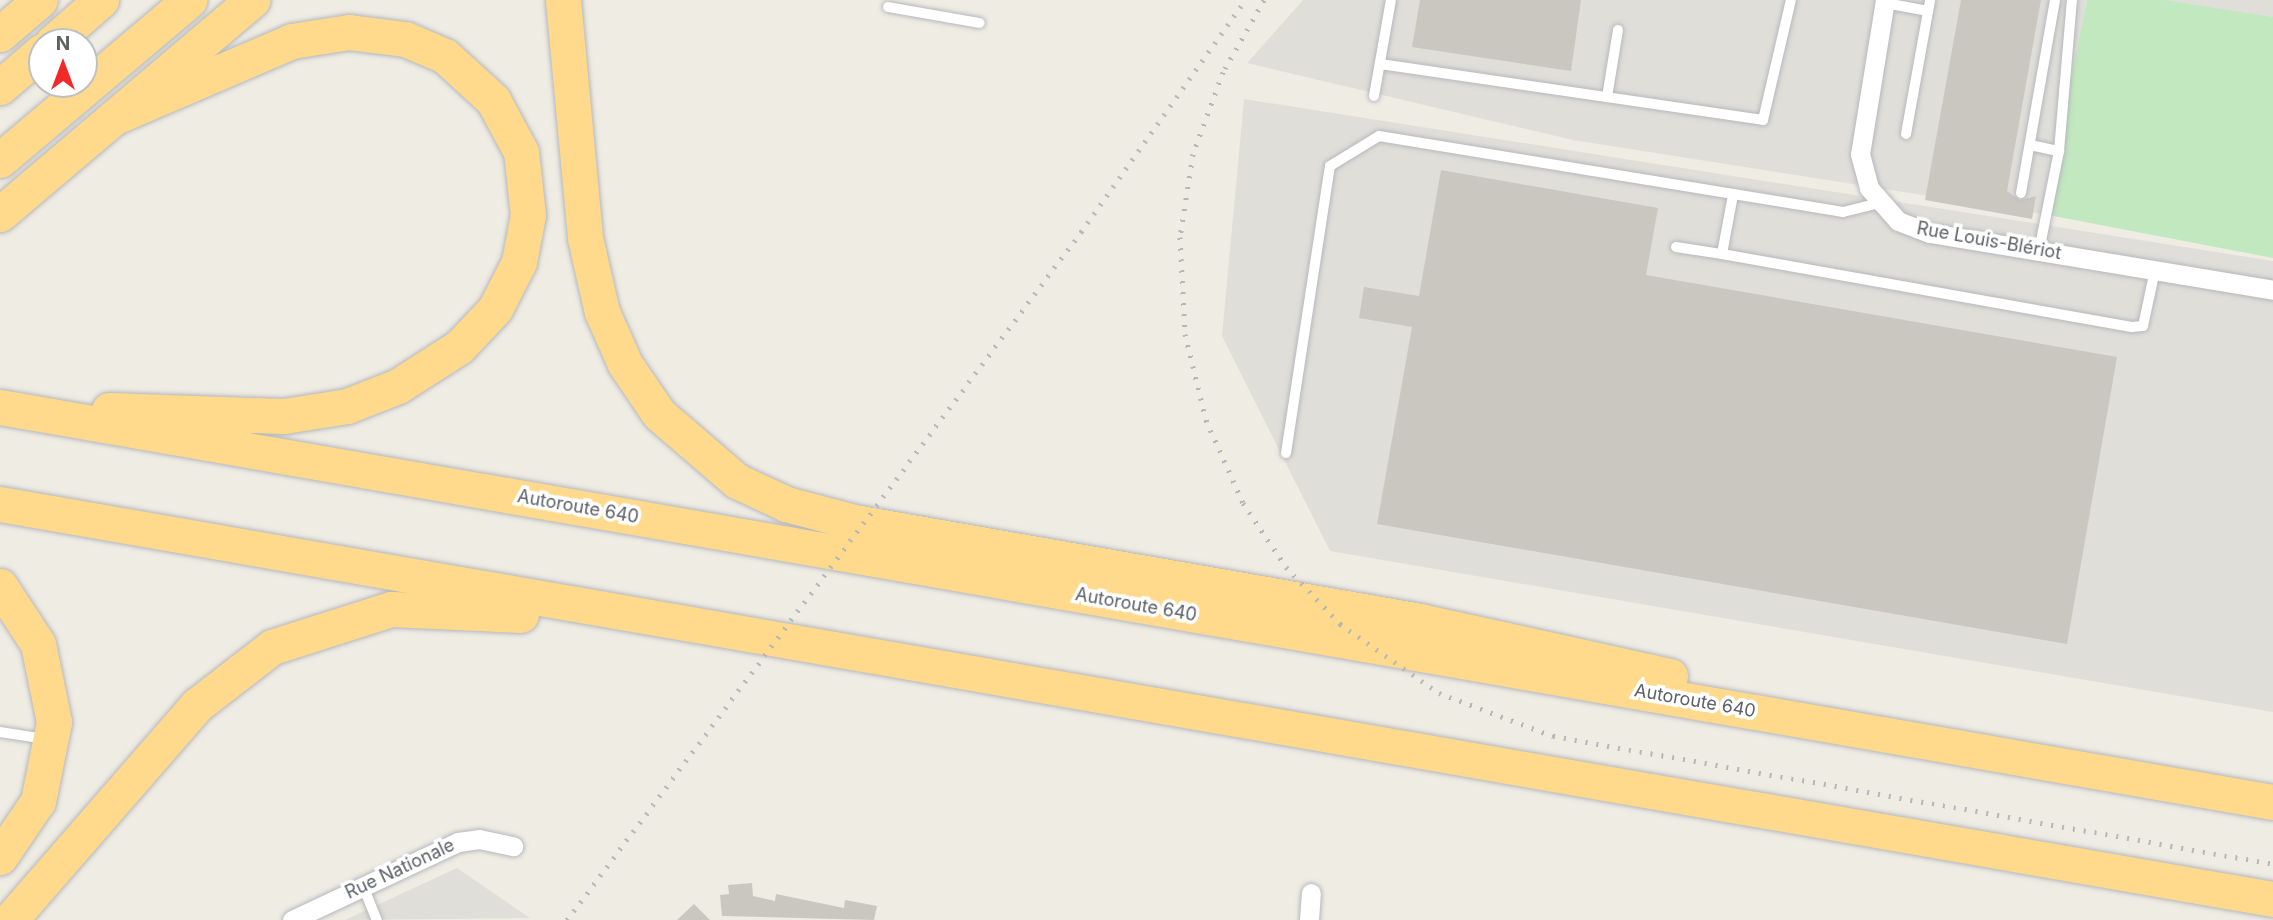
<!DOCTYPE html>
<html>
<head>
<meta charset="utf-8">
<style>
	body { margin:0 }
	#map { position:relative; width:2273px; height:920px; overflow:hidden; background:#efece4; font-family:Inter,sans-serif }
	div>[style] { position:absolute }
	.industrial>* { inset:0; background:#e0ded9 }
	.green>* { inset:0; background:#c2e8bf }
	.building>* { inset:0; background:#cac7c1 }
	.roads { filter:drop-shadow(0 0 2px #b5b8bc) drop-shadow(0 0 2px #b5b8bc) }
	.lane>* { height:10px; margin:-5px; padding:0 5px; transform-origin:5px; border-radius:5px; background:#fff }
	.street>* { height:19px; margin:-9.5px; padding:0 9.5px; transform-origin:9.5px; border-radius:9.5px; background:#fff }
	.highway>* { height:35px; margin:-17.5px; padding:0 17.5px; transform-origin:17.5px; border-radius:17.5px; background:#ffda8c }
	.rail>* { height:5px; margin-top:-2.5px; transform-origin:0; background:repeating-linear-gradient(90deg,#b5b6b7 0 2px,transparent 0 11px) }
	span { translate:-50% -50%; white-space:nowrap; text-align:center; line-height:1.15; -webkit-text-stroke:7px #fff; paint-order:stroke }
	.street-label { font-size:18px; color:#5c6166 }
	.north { position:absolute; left:28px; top:28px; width:70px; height:70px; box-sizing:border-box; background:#fff; border:2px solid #bec0c2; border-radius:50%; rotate:0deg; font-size:19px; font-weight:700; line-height:28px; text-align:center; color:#5c6166 }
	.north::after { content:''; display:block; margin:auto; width:24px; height:32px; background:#f22927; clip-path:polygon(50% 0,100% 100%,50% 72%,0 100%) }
</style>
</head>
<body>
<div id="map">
	<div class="industrial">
		<div style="clip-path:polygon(1303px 0,2087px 0,2043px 214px,1573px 140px,1247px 63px)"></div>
		<div style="clip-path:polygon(2164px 0,2273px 0,2273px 17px,2179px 7px)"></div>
		<div style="clip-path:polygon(1244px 99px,2273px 261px,2273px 712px,1330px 551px,1222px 336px)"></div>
		<div style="clip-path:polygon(457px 868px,530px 918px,345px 920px)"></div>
	</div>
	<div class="green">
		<div style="clip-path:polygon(2087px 0,2164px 0,2273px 17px,2273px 258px,2043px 214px)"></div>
	</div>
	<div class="building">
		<div style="clip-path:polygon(1420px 0,1581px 0,1571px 71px,1412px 47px)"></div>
		<div style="clip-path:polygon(1961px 0,2041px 0,2007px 191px,2020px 200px,2036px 196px,2032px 219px,1925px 200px)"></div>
		<div style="clip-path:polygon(1441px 170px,1658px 208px,1646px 275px,2117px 357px,2067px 644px,1377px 524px,1412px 327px,1359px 318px,1364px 287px,1419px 296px)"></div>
		<div style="clip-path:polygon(752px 883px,753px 896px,775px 901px,776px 894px,844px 908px,845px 900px,877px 906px,874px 920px,722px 916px,720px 895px,729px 894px,728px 885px)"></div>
		<div style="clip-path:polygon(694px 904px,710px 920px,677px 920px)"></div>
	</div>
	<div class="roads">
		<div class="lane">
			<div style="left:1885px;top:3px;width:44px;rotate:10.5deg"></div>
			<div style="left:888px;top:7px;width:93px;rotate:9.9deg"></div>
			<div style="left:1380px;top:64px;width:387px;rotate:8.3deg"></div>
			<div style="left:1763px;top:120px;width:123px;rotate:-76.9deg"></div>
			<div style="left:1374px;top:96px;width:97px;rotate:-80deg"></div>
			<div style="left:1607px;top:97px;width:68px;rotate:-80.7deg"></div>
			<div style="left:1906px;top:134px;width:136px;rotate:-79.8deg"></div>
			<div style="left:2030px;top:145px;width:30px;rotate:12deg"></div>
			<div style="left:2021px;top:193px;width:196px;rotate:-80deg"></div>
			<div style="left:1733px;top:195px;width:60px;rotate:100.6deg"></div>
			<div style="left:1722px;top:254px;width:416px;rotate:10.1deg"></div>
			<div style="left:2132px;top:327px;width:11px;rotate:-5deg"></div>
			<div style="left:2143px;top:326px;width:57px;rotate:-77.9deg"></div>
			<div style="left:1676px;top:247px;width:47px;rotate:8.7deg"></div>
			<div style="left:2039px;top:251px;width:102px;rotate:-78.7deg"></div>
			<div style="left:2059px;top:151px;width:152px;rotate:-85.1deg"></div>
			<div style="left:1286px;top:453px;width:290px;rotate:-81.3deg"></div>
			<div style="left:1330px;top:166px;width:57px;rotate:-31.5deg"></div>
			<div style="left:1379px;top:136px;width:470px;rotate:9.3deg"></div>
			<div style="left:1843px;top:212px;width:36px;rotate:-14deg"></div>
			<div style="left:0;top:732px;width:47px;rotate:8.7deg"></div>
			<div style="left:363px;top:886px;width:37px;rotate:68deg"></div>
		</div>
		<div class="street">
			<div style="left:1885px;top:0;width:156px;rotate:99.2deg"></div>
			<div style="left:1860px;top:154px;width:35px;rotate:75deg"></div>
			<div style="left:1869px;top:188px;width:44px;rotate:48.7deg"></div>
			<div style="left:1898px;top:221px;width:34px;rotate:21deg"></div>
			<div style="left:1930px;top:233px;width:348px;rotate:9.4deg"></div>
			<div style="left:292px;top:920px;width:183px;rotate:-25.2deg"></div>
			<div style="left:458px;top:842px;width:21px;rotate:-8deg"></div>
			<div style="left:479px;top:839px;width:35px;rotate:12deg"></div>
			<div style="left:1309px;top:920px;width:27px;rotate:-86deg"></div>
		</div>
		<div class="highway">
			<div style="left:563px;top:0;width:239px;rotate:84.7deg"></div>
			<div style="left:585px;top:238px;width:76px;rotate:77.1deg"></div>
			<div style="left:602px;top:312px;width:57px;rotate:66.1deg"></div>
			<div style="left:625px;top:364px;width:60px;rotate:55.8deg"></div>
			<div style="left:659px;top:414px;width:103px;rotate:40.7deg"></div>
			<div style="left:737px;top:481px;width:54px;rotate:25.1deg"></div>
			<div style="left:786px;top:504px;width:70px;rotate:14.8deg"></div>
			<div style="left:854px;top:522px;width:575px;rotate:9.92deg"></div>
			<div style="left:1420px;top:621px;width:256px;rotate:12.4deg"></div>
			<div style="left:0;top:34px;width:52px;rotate:-40.4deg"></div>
			<div style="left:53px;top:42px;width:64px;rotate:-41.2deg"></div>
			<div style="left:0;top:87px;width:55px;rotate:-40.6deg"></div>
			<div style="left:0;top:160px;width:248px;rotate:-40.2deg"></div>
			<div style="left:0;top:214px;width:331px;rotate:-40.3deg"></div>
			<div style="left:0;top:407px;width:2307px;rotate:9.86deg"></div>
			<div style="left:109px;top:410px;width:175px;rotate:2deg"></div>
			<div style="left:284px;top:416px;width:64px;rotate:-9deg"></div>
			<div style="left:347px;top:406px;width:55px;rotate:-21.4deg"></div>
			<div style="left:398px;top:386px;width:72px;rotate:-32.6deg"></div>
			<div style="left:459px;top:347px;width:52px;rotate:-46.5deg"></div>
			<div style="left:495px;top:309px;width:53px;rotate:-62.9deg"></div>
			<div style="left:519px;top:262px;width:48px;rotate:-79.2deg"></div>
			<div style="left:528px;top:215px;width:63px;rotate:-96.3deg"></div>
			<div style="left:521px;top:152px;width:59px;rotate:-118.3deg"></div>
			<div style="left:493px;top:100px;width:65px;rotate:-137.5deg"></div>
			<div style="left:445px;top:56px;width:43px;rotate:-157deg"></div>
			<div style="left:405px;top:39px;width:56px;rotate:-172.9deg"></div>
			<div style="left:349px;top:32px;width:58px;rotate:171deg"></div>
			<div style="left:292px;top:41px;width:190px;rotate:156.8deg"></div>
			<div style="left:0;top:504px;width:2307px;rotate:9.86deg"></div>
			<div style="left:0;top:586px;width:69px;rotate:56.8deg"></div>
			<div style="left:38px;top:644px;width:80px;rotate:78.4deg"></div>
			<div style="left:54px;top:722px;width:81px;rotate:101.4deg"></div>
			<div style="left:38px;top:801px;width:68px;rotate:124.2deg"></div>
			<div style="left:10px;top:920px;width:285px;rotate:-49deg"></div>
			<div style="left:197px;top:705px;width:95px;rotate:-37.7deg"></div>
			<div style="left:272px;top:647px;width:125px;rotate:-17.7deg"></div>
			<div style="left:391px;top:609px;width:130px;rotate:2.6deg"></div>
		</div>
	</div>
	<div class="rail">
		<div style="left:1264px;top:0;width:83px;rotate:119.7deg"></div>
		<div style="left:1223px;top:72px;width:87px;rotate:110.1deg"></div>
		<div style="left:1193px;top:154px;width:84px;rotate:98.9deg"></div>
		<div style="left:1180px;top:237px;width:97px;rotate:87deg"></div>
		<div style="left:1185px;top:334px;width:89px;rotate:76.3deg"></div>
		<div style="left:1206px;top:420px;width:91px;rotate:66deg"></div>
		<div style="left:1243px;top:503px;width:77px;rotate:56.1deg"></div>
		<div style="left:1286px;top:567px;width:79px;rotate:46.5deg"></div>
		<div style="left:1340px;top:624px;width:121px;rotate:34.9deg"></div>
		<div style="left:1439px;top:693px;width:122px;rotate:20.7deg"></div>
		<div style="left:1553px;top:736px;width:731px;rotate:10.08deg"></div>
		<div style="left:567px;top:920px;width:859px;rotate:-53.24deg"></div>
		<div style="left:1081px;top:232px;width:284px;rotate:-54.7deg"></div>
	</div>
	<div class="street-label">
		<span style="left:1989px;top:241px;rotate:10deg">Rue Louis-Blériot</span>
		<span style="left:578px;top:507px;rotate:10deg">Autoroute 640</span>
		<span style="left:1136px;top:605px;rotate:10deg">Autoroute 640</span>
		<span style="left:1695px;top:701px;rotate:10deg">Autoroute 640</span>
		<span style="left:400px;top:869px;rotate:-25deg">Rue Nationale</span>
	</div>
	<div class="north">N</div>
</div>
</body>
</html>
